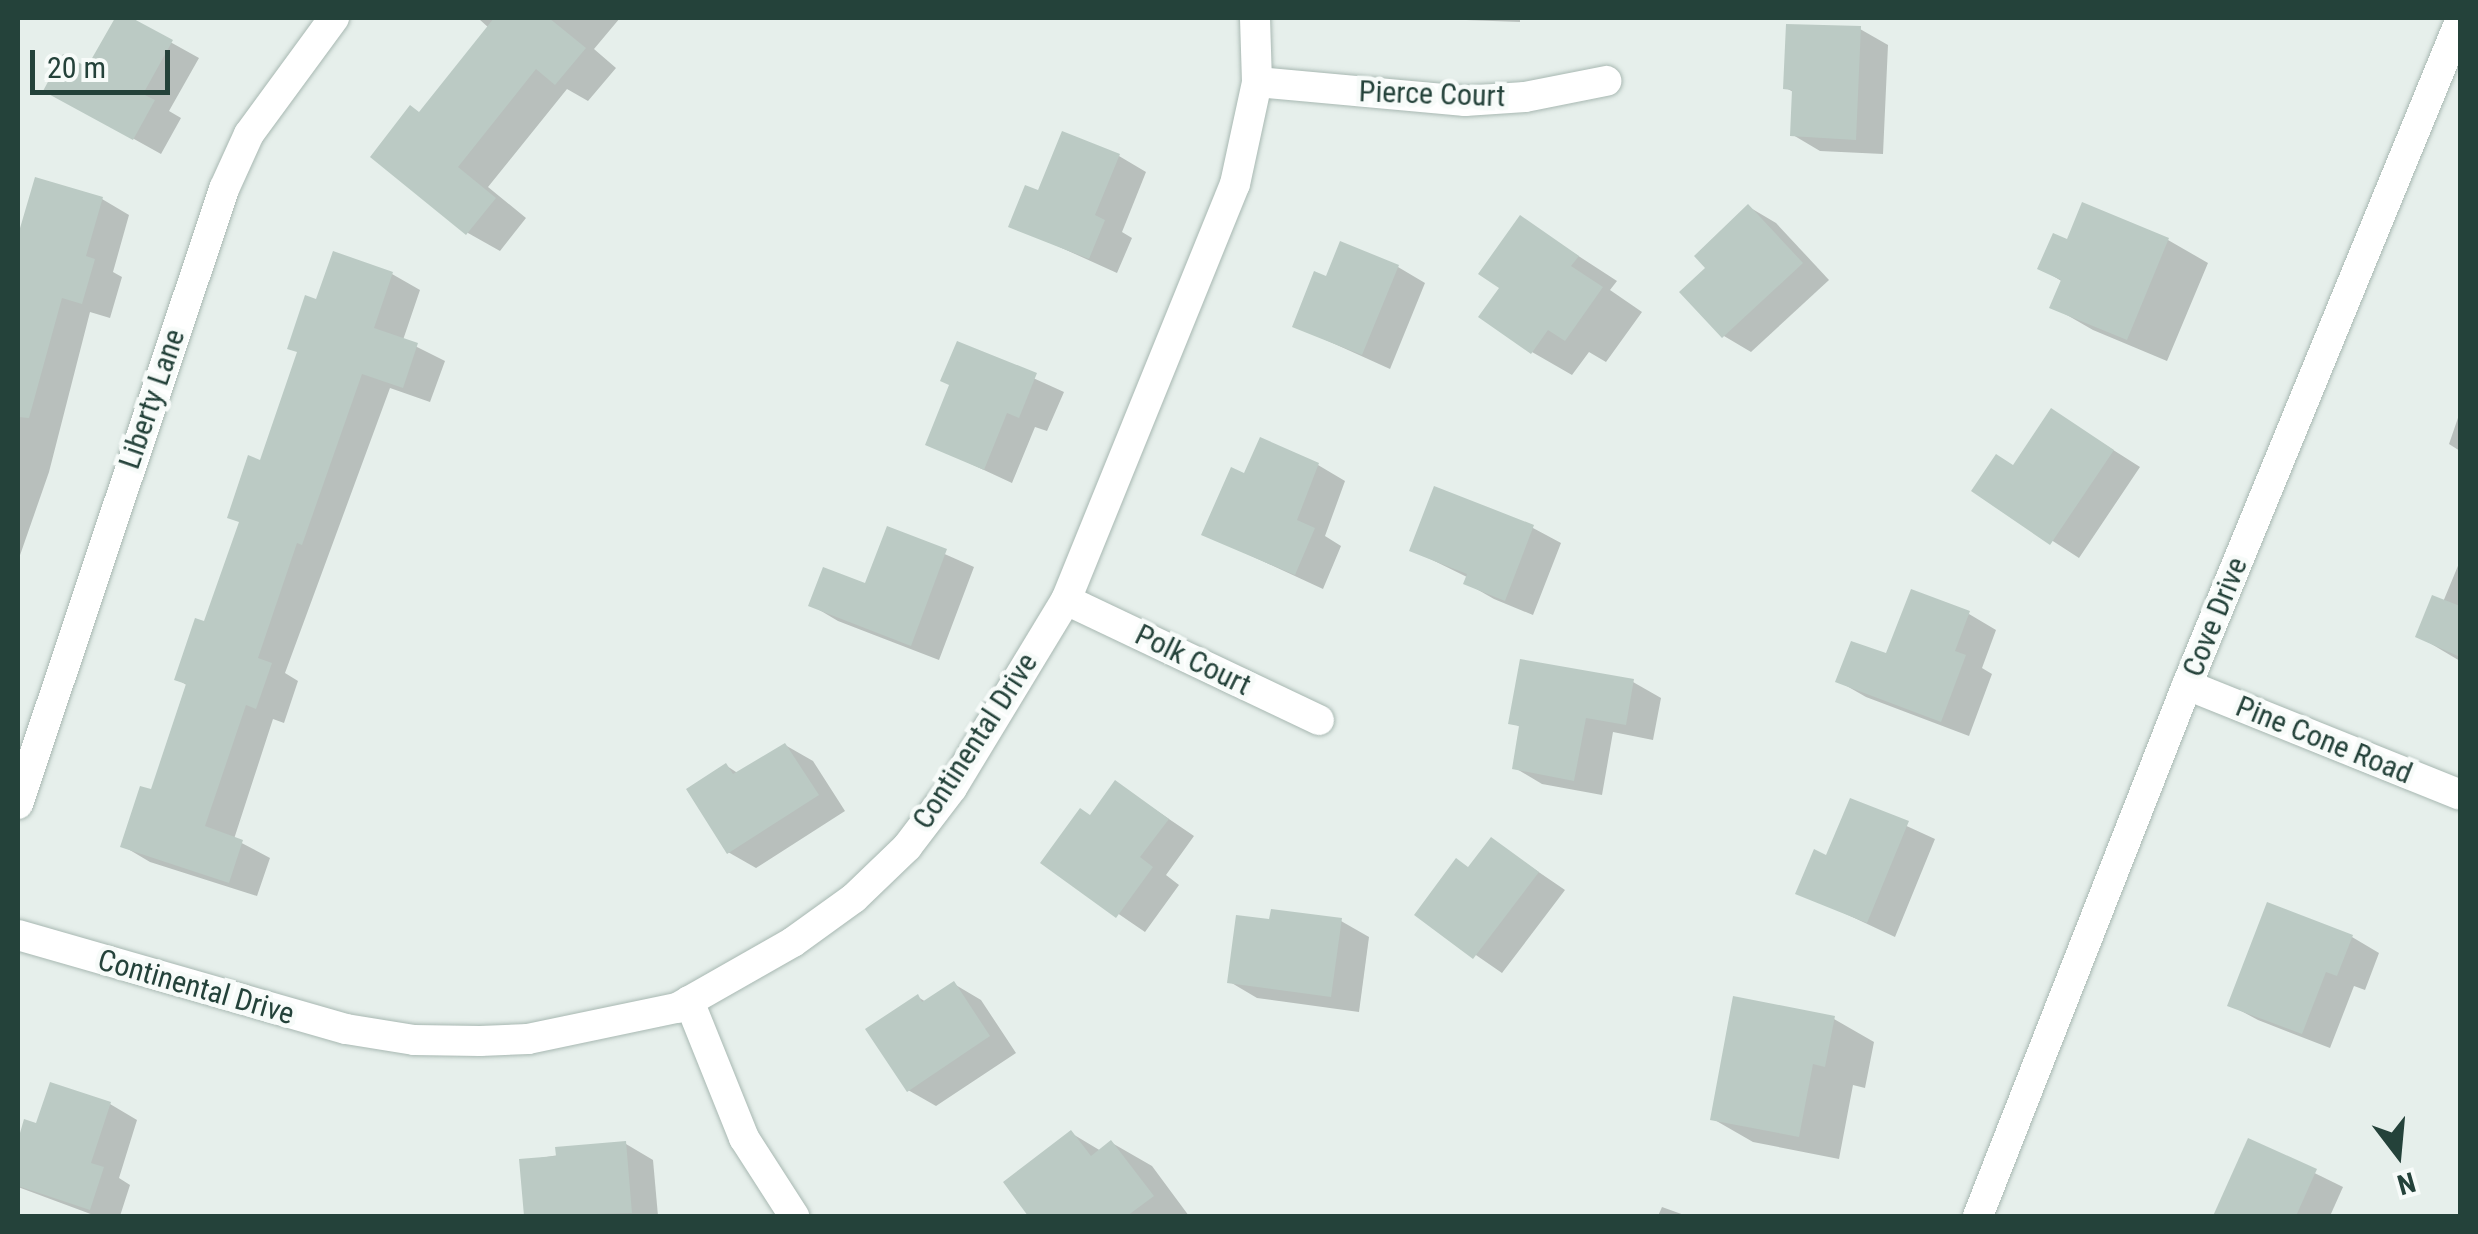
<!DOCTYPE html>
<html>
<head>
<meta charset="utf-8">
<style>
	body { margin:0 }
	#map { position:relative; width:2478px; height:1234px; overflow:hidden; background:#e6efeb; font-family:"Roboto Condensed",sans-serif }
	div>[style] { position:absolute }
	.shadow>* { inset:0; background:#0003 }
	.building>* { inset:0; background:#bbcac4 }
	.roads { filter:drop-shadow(0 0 2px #a8b8b2) drop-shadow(0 0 2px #a8b8b2) }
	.minor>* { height:30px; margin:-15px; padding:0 15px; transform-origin:15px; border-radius:15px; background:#fff }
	span { translate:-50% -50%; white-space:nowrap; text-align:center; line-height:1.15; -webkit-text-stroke:9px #f7fbf9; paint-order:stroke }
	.street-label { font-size:30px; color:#24423a }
	.frame { position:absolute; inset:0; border:20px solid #24423a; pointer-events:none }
	.north { position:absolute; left:2348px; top:1104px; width:100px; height:100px; -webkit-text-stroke:8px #f7fbf9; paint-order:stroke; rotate:164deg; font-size:28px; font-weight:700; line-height:40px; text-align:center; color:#24423a }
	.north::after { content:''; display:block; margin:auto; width:35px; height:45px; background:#24423a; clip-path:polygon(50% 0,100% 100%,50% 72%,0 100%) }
	.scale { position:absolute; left:30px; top:50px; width:140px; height:45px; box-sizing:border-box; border:5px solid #24423a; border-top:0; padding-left:12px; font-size:30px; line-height:35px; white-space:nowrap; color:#24423a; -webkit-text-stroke:8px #f7fbf9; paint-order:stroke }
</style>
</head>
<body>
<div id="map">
	<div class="shadow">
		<div style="clip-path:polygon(118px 18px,127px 18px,199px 58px,169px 111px,181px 118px,161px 154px,46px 90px,88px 70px)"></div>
		<div style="clip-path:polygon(620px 18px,594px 49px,616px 68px,588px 101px,567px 89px,488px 187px,526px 218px,500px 251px,468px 233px,420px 114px,489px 28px,479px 19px)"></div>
		<div style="clip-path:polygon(1411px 18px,1520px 18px,1520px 22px)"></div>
		<div style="clip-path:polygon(1860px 29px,1888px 45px,1883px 154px,1820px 151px,1793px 135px,1795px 93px,1786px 88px)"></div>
		<div style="clip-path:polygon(1119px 156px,1146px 172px,1122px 232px,1132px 238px,1117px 273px,1011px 225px,1039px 194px)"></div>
		<div style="clip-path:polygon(102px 199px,129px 215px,113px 272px,122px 277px,110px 318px,90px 312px,49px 472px,18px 561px,18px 240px)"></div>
		<div style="clip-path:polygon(2084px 206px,2168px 240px,2208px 263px,2167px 361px,2093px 330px,2053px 307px,2063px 282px,2040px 268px,2069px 242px)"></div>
		<div style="clip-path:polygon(1749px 207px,1776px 223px,1829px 280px,1751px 352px,1724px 336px,1709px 268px)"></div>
		<div style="clip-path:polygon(1520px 218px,1617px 281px,1610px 290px,1642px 312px,1606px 362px,1589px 352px,1572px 375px,1532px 352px,1502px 287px)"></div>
		<div style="clip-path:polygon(335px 254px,392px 274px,420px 290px,403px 340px,445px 361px,430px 402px,390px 388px,285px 673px,298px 681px,284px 723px,273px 719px,234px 839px,270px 858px,257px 896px,150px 862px,123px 846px,152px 792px,188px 686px,177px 679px,206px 624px)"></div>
		<div style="clip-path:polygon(1398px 267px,1425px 283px,1390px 369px,1295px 326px,1327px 279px)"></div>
		<div style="clip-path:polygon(958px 344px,1064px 392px,1047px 431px,1035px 427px,1012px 483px,928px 444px,952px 385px)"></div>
		<div style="clip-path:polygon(2052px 411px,2140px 467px,2079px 558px,1974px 490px,2014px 467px)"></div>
		<div style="clip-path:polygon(2460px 412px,2460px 451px,2449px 444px)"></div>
		<div style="clip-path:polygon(1318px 465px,1345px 481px,1325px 536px,1341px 546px,1323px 589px,1204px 534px,1245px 476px)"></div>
		<div style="clip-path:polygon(1436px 489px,1533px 528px,1561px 543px,1533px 615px,1494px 599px,1466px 583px,1469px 578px,1412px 550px)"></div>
		<div style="clip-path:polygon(888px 529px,974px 567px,939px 660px,838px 621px,811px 605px,866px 586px)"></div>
		<div style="clip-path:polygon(2460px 561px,2460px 661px,2418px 636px,2443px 602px)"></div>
		<div style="clip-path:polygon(1969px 614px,1996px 630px,1982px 668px,1992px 674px,1969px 736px,1866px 697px,1838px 681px)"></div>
		<div style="clip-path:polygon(1633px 682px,1661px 698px,1653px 740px,1613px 732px,1602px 795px,1542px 784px,1515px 768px,1522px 728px,1511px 722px)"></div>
		<div style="clip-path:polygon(785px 745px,813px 761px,845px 811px,756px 868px,728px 852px,727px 766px,739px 774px)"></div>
		<div style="clip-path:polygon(1116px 783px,1194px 836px,1166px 875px,1179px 885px,1145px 932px,1044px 863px,1091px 818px)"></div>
		<div style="clip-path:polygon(1852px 801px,1935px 839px,1895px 937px,1799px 892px,1828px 858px)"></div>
		<div style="clip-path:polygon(1492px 840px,1565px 890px,1502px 973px,1418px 915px,1470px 869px)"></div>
		<div style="clip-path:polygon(1341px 921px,1369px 937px,1359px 1012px,1257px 998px,1230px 982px,1271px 922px)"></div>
		<div style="clip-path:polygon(2352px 937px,2379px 953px,2365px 990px,2354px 986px,2330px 1048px,2258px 1020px,2230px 1005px)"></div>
		<div style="clip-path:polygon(954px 984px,981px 1000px,1016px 1053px,936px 1106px,908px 1090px,918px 997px,926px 1002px)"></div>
		<div style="clip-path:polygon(1834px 1019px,1874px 1042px,1865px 1088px,1853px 1085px,1839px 1159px,1753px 1142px,1713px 1119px)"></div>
		<div style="clip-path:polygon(110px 1104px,137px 1120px,119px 1178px,130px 1185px,120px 1216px,96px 1216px,18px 1187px,18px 1148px,26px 1122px,38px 1126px)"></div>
		<div style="clip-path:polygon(1071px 1133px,1101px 1151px,1112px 1143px,1152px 1166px,1189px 1216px,1031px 1216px,1006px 1183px)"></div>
		<div style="clip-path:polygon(2249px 1141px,2343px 1187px,2330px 1216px,2216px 1216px)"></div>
		<div style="clip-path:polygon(626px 1144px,653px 1160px,658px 1216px,527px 1216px,522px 1161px)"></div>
		<div style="clip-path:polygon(1662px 1207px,1687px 1216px,1658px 1216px)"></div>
	</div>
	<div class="building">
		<div style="clip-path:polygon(115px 18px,132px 18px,173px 40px,143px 94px,155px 100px,133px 140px,43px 91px,63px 54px,87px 67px)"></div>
		<div style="clip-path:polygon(494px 18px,549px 18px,586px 48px,555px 85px,536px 69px,458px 167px,496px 198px,466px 235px,370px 157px,410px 105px,419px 112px)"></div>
		<div style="clip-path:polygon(1786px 24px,1861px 26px,1856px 140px,1790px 136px,1792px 90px,1783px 89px)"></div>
		<div style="clip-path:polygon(1062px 131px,1120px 154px,1095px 215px,1105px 220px,1089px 259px,1008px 227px,1025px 185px,1038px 190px)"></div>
		<div style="clip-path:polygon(35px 177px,103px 197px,86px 256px,95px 259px,82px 304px,62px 298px,29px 418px,18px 417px,18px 235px)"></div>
		<div style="clip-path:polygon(2082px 202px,2169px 238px,2127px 340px,2049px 308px,2061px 280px,2037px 269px,2053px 233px,2067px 239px)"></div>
		<div style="clip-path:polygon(1748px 204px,1803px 263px,1722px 338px,1679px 292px,1705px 268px,1694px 256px)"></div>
		<div style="clip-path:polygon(1520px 215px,1579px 256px,1571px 266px,1603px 287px,1565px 341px,1548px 330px,1531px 354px,1478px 317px,1499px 288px,1478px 274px)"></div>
		<div style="clip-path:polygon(1340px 241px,1399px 265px,1362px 355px,1292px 327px,1314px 271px,1326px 276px)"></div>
		<div style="clip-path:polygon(333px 251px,393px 272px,374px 328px,418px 343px,403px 388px,362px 374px,302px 545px,297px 543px,258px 658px,272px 663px,256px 709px,246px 705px,205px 826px,243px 840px,229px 883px,120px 847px,140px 786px,151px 789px,186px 684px,174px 680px,195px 618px,204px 621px,239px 522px,227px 518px,248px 455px,260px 460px,297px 352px,287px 349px,305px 295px,316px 299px)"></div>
		<div style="clip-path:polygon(957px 341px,1037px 373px,1019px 418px,1007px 413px,984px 470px,925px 445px,949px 385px,940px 381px)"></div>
		<div style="clip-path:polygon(2051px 408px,2114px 450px,2050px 545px,1971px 491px,1996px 454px,2013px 465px)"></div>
		<div style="clip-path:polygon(1260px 437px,1319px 463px,1297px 520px,1315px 528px,1295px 575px,1201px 535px,1231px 467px,1244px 473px)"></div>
		<div style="clip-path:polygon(1434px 486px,1534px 525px,1505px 601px,1463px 584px,1467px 574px,1409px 551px)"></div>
		<div style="clip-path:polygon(887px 526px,947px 549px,911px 646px,808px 606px,823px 567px,865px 583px)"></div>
		<div style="clip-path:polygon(1911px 589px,1970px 611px,1955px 651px,1966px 655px,1941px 722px,1835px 682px,1851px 641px,1886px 653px)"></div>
		<div style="clip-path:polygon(2432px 595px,2460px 606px,2460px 657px,2415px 637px)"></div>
		<div style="clip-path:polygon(1520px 659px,1634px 679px,1626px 725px,1586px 718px,1574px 781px,1512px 769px,1519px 726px,1508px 724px)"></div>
		<div style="clip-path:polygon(785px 743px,819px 795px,727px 854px,686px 789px,726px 763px,733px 774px)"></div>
		<div style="clip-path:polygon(1115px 780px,1169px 819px,1140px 857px,1153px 867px,1116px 918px,1040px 863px,1080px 808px,1090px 815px)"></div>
		<div style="clip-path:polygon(1850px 798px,1909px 821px,1867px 923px,1795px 894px,1814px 849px,1826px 855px)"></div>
		<div style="clip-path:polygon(1491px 837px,1539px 872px,1473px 959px,1414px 915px,1456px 858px,1468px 867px)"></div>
		<div style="clip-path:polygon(2267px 902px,2353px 935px,2337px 976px,2326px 972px,2302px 1034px,2227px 1006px)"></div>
		<div style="clip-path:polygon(1271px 909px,1342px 918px,1331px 997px,1227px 983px,1236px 915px,1269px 919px)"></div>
		<div style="clip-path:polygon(954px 981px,990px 1036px,907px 1092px,865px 1029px,918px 994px,922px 1002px)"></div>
		<div style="clip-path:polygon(1733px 996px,1835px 1016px,1825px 1067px,1813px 1064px,1799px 1137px,1710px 1120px)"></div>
		<div style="clip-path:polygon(50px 1082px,111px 1102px,91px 1163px,104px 1167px,90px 1210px,18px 1186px,18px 1140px,24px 1119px,36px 1123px)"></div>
		<div style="clip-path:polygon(1071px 1130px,1091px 1156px,1111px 1140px,1154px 1196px,1127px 1216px,1028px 1216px,1003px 1182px)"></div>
		<div style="clip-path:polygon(2248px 1138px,2317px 1169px,2296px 1216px,2213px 1216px)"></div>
		<div style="clip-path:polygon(626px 1141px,632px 1213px,524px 1216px,519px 1159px,556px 1156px,555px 1147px)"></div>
	</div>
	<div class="roads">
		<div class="minor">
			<div style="left:1257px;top:82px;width:209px;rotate:5.2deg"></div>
			<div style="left:1465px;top:101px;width:60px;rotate:-3.8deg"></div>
			<div style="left:1525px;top:97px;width:83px;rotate:-11.2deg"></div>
			<div style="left:1066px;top:600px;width:280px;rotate:25.4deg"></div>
			<div style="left:2187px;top:685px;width:294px;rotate:21.9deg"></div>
			<div style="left:18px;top:804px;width:649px;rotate:-71.48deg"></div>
			<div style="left:224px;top:189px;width:60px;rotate:-65.6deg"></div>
			<div style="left:249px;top:134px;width:144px;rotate:-53.8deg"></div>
			<div style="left:18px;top:935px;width:341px;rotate:16deg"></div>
			<div style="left:346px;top:1029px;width:69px;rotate:9.2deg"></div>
			<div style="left:414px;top:1040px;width:66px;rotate:0.9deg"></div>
			<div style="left:480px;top:1041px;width:48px;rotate:-2.4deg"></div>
			<div style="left:528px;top:1039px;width:152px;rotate:-11.8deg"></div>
			<div style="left:677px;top:1008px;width:133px;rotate:-29.6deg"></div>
			<div style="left:793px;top:942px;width:75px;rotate:-35.8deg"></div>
			<div style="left:854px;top:898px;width:74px;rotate:-43.9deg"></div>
			<div style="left:907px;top:847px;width:74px;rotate:-52.7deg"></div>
			<div style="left:952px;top:788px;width:220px;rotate:-58.8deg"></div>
			<div style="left:1066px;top:600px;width:449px;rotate:-67.9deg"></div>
			<div style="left:1235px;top:184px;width:104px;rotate:-77.8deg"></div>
			<div style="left:1257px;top:82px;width:64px;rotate:-91.8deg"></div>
			<div style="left:689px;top:1001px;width:148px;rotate:68.1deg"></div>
			<div style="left:744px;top:1138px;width:93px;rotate:57.3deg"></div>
			<div style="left:1978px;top:1216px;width:571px;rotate:-68.52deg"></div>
			<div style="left:2187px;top:685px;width:718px;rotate:-67.65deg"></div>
		</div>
	</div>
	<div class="street-label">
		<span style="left:1432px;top:94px;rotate:2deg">Pierce Court</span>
		<span style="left:152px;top:399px;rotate:-71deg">Liberty Lane</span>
		<span style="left:2215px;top:617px;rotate:-68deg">Cove Drive</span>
		<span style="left:1193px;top:660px;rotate:26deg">Polk Court</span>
		<span style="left:2324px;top:740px;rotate:22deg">Pine Cone Road</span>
		<span style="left:975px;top:741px;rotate:-57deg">Continental Drive</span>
		<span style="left:196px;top:987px;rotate:16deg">Continental Drive</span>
	</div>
	<div class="frame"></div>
	<div class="north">N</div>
	<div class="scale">20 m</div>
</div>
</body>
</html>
